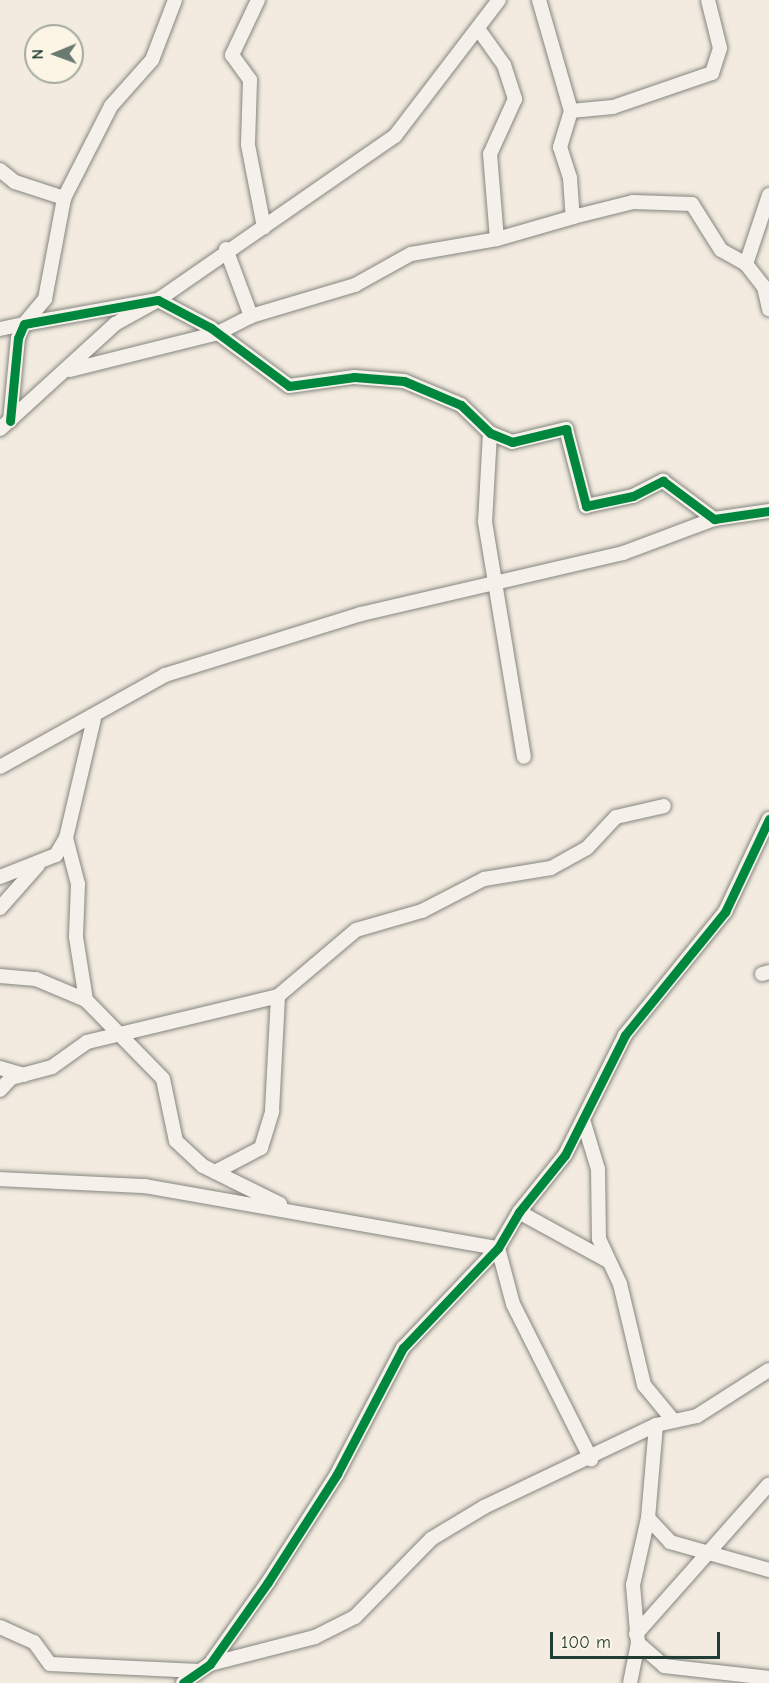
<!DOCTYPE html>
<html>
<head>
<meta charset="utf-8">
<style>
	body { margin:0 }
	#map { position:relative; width:769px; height:1683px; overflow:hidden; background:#f3ebe0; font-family:"Comic Neue",sans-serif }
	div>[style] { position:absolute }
	.roads { filter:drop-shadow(0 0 2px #84867f) drop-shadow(0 0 2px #84867f) }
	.street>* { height:14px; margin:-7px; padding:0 7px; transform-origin:7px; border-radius:7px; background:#f5f1ea }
	.cycleway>* { height:9px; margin:-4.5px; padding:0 4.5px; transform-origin:4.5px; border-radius:4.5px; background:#00873e }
	span { translate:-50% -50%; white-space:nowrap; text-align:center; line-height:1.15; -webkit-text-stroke:5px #fcf5e5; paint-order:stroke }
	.north { position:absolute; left:24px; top:24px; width:60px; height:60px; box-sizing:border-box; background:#fcf5e5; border:2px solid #a4ab9e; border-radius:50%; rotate:269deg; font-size:16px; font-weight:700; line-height:24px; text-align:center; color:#1f3d34 }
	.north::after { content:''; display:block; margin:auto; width:21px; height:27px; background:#697a70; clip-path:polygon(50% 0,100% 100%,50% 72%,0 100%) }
	.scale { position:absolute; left:550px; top:1632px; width:170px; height:27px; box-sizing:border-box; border:3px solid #1f3d34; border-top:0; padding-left:8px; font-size:18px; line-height:21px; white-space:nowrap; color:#1f3d34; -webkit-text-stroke:4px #fcf5e5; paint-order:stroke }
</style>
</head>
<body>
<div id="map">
	<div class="roads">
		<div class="street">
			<div style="left:258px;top:0;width:61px;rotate:115.3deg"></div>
			<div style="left:232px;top:55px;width:31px;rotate:54deg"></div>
			<div style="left:250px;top:80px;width:65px;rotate:91.8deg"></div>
			<div style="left:248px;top:145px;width:84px;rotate:79deg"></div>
			<div style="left:539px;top:0;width:116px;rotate:73.9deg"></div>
			<div style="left:571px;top:111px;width:38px;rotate:107deg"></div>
			<div style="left:560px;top:147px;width:33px;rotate:72deg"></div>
			<div style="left:570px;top:178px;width:39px;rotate:86deg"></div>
			<div style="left:573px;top:217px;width:62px;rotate:-14deg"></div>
			<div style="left:633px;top:202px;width:59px;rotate:1.9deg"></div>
			<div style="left:692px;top:204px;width:54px;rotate:57.8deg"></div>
			<div style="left:721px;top:250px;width:29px;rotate:29deg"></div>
			<div style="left:479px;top:30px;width:43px;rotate:54.5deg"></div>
			<div style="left:504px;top:65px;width:36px;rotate:72deg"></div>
			<div style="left:515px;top:99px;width:60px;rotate:114.4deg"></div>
			<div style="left:490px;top:154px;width:85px;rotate:85.3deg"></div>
			<div style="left:571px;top:111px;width:42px;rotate:-5.4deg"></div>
			<div style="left:613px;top:107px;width:105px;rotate:-19deg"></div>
			<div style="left:712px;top:73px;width:26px;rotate:-72deg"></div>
			<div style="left:720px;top:48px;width:49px;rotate:-104deg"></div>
			<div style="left:0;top:170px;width:19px;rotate:39deg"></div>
			<div style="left:15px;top:182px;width:52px;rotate:18.1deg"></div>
			<div style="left:769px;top:195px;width:73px;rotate:108.4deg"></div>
			<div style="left:746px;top:264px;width:29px;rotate:52deg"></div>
			<div style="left:764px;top:287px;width:23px;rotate:77deg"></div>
			<div style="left:226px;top:249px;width:72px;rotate:69.5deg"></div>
			<div style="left:251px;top:316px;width:109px;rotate:-16.6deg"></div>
			<div style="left:355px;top:285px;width:64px;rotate:-29deg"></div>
			<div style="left:411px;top:254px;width:87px;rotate:-9.9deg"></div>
			<div style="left:497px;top:239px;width:79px;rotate:-16.1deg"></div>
			<div style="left:0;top:329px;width:25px;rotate:-12deg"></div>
			<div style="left:24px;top:324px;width:33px;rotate:-50deg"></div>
			<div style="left:45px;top:299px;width:103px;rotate:-79.3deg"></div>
			<div style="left:64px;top:198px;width:103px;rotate:-62.9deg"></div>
			<div style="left:111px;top:106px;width:62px;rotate:-48.3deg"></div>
			<div style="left:152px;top:60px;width:64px;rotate:-69deg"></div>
			<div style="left:70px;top:370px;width:153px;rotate:-14deg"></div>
			<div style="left:218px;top:333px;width:37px;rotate:-27deg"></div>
			<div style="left:10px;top:421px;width:83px;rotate:-84.5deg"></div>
			<div style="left:18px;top:338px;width:15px;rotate:-67deg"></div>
			<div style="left:24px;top:324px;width:136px;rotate:-10.2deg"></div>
			<div style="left:158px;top:300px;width:60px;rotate:27.8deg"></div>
			<div style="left:211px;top:328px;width:97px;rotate:36.6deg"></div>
			<div style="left:289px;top:386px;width:66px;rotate:-7.9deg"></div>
			<div style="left:354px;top:377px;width:50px;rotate:4.6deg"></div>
			<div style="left:404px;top:381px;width:62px;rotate:22.8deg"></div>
			<div style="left:461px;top:405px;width:40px;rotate:44deg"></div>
			<div style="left:490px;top:433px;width:24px;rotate:22deg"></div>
			<div style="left:512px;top:442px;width:56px;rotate:-13.5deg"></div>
			<div style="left:566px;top:429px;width:80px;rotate:75.4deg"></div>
			<div style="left:586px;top:506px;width:48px;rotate:-12deg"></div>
			<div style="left:633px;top:496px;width:34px;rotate:-27deg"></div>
			<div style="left:663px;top:481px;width:64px;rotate:36.7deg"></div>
			<div style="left:714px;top:519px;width:56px;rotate:-8.3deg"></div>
			<div style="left:0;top:429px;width:156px;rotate:-42.4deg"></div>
			<div style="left:115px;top:324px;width:49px;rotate:-29.2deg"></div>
			<div style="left:158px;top:300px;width:288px;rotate:-34.7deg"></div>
			<div style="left:395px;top:136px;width:171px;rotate:-52.6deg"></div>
			<div style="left:490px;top:433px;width:89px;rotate:93.2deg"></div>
			<div style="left:485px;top:522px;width:238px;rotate:80.6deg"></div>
			<div style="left:0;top:767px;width:189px;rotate:-29.1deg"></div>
			<div style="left:165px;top:675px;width:205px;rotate:-17.3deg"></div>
			<div style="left:361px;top:614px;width:269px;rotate:-13.1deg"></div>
			<div style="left:623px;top:553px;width:97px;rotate:-20.5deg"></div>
			<div style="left:66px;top:838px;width:48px;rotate:75.4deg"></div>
			<div style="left:78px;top:884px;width:53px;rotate:92.2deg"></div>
			<div style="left:76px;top:937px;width:64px;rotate:81deg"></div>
			<div style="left:86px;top:1000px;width:110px;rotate:45.7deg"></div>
			<div style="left:163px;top:1079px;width:63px;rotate:78.2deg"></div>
			<div style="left:176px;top:1141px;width:37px;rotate:43deg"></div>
			<div style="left:203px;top:1166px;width:86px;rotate:26.3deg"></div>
			<div style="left:0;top:877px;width:60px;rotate:-21.4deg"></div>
			<div style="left:56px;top:855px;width:20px;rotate:-60deg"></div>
			<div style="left:66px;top:838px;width:122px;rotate:-76.8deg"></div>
			<div style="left:0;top:908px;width:57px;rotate:-48.5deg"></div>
			<div style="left:762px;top:974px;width:7px;rotate:-16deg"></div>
			<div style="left:0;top:976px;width:36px;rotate:5deg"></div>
			<div style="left:36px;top:979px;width:54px;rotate:22.8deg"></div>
			<div style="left:0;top:1068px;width:25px;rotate:16deg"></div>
			<div style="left:0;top:1090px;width:16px;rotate:-47deg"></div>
			<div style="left:11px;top:1078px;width:42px;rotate:-15deg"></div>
			<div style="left:52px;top:1067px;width:43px;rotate:-35.5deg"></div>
			<div style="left:87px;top:1042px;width:196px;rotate:-13.5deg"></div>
			<div style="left:278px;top:996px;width:102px;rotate:-40.2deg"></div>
			<div style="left:356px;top:930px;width:69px;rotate:-16.1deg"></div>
			<div style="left:422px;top:911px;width:70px;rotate:-27.3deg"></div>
			<div style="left:484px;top:879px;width:68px;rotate:-9.3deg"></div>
			<div style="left:551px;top:868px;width:41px;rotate:-29.1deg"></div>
			<div style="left:587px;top:848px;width:42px;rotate:-46.9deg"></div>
			<div style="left:616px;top:817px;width:49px;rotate:-12.9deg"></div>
			<div style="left:584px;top:1123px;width:48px;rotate:73.1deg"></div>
			<div style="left:598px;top:1169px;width:70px;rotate:89.2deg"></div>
			<div style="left:599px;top:1239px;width:50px;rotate:65deg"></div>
			<div style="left:620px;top:1284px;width:104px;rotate:76.6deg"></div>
			<div style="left:644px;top:1385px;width:45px;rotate:50.4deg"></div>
			<div style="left:215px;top:1172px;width:52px;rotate:-27.6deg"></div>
			<div style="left:261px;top:1148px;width:39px;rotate:-73deg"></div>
			<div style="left:272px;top:1111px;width:115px;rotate:-87deg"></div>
			<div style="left:0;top:1179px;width:145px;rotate:2.8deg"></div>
			<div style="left:145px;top:1186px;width:358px;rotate:10deg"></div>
			<div style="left:498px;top:1248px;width:58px;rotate:75deg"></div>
			<div style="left:513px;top:1304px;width:174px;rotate:63.3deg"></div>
			<div style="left:519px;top:1212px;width:102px;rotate:28.8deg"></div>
			<div style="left:656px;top:1425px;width:93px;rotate:94.9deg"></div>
			<div style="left:648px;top:1518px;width:69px;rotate:102.6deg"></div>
			<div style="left:633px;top:1585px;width:58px;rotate:85.1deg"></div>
			<div style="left:638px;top:1643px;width:35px;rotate:41deg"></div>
			<div style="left:664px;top:1666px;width:106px;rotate:6.5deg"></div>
			<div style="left:648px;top:1518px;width:33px;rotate:47deg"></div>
			<div style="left:670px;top:1542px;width:103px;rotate:15.8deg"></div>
			<div style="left:0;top:1627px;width:37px;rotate:24deg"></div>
			<div style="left:34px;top:1642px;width:27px;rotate:54deg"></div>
			<div style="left:50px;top:1664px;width:149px;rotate:2.7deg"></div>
			<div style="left:636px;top:1634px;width:200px;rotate:-48.4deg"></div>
			<div style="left:210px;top:1664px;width:108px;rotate:-14.4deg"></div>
			<div style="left:315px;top:1637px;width:45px;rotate:-26.6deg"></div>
			<div style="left:355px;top:1617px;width:109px;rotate:-45.7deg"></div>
			<div style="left:431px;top:1539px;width:62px;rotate:-31.1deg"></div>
			<div style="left:484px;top:1507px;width:191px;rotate:-25.5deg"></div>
			<div style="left:656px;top:1425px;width:42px;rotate:-12.4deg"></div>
			<div style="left:697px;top:1416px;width:85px;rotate:-32.6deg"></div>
			<div style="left:183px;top:1683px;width:33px;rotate:-35deg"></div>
			<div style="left:210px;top:1664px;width:100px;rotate:-54.7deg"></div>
			<div style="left:268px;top:1582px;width:128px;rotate:-57.4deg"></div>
			<div style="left:337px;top:1474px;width:142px;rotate:-62.4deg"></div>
			<div style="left:403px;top:1348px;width:138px;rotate:-46.5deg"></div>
			<div style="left:498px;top:1248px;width:42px;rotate:-59.7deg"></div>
			<div style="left:519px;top:1212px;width:73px;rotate:-51.1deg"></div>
			<div style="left:565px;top:1155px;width:134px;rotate:-63.4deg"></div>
			<div style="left:625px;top:1035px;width:159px;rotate:-50.9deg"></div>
			<div style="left:725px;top:912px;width:103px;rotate:-64.7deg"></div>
			<div style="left:630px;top:1683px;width:41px;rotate:-78.7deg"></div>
		</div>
	</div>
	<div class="cycleway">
		<div style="left:10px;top:421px;width:83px;rotate:-84.5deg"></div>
		<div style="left:18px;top:338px;width:15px;rotate:-67deg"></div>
		<div style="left:24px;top:324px;width:136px;rotate:-10.2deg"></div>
		<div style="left:158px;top:300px;width:60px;rotate:27.8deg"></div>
		<div style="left:211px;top:328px;width:97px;rotate:36.6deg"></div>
		<div style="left:289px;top:386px;width:66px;rotate:-7.9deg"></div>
		<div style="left:354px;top:377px;width:50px;rotate:4.6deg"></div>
		<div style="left:404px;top:381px;width:62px;rotate:22.8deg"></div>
		<div style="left:461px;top:405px;width:40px;rotate:44deg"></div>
		<div style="left:490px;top:433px;width:24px;rotate:22deg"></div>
		<div style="left:512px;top:442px;width:56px;rotate:-13.5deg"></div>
		<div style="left:566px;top:429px;width:80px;rotate:75.4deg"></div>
		<div style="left:586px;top:506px;width:48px;rotate:-12deg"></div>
		<div style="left:633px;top:496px;width:34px;rotate:-27deg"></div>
		<div style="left:663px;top:481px;width:64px;rotate:36.7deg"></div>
		<div style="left:714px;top:519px;width:56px;rotate:-8.3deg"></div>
		<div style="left:183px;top:1683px;width:33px;rotate:-35deg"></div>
		<div style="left:210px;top:1664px;width:100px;rotate:-54.7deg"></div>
		<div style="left:268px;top:1582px;width:128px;rotate:-57.4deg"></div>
		<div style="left:337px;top:1474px;width:142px;rotate:-62.4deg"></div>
		<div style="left:403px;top:1348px;width:138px;rotate:-46.5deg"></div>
		<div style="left:498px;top:1248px;width:42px;rotate:-59.7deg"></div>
		<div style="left:519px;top:1212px;width:73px;rotate:-51.1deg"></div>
		<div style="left:565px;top:1155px;width:134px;rotate:-63.4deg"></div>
		<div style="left:625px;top:1035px;width:159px;rotate:-50.9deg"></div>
		<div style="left:725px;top:912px;width:103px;rotate:-64.7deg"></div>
	</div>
	<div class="north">N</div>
	<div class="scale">100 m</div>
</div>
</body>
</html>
